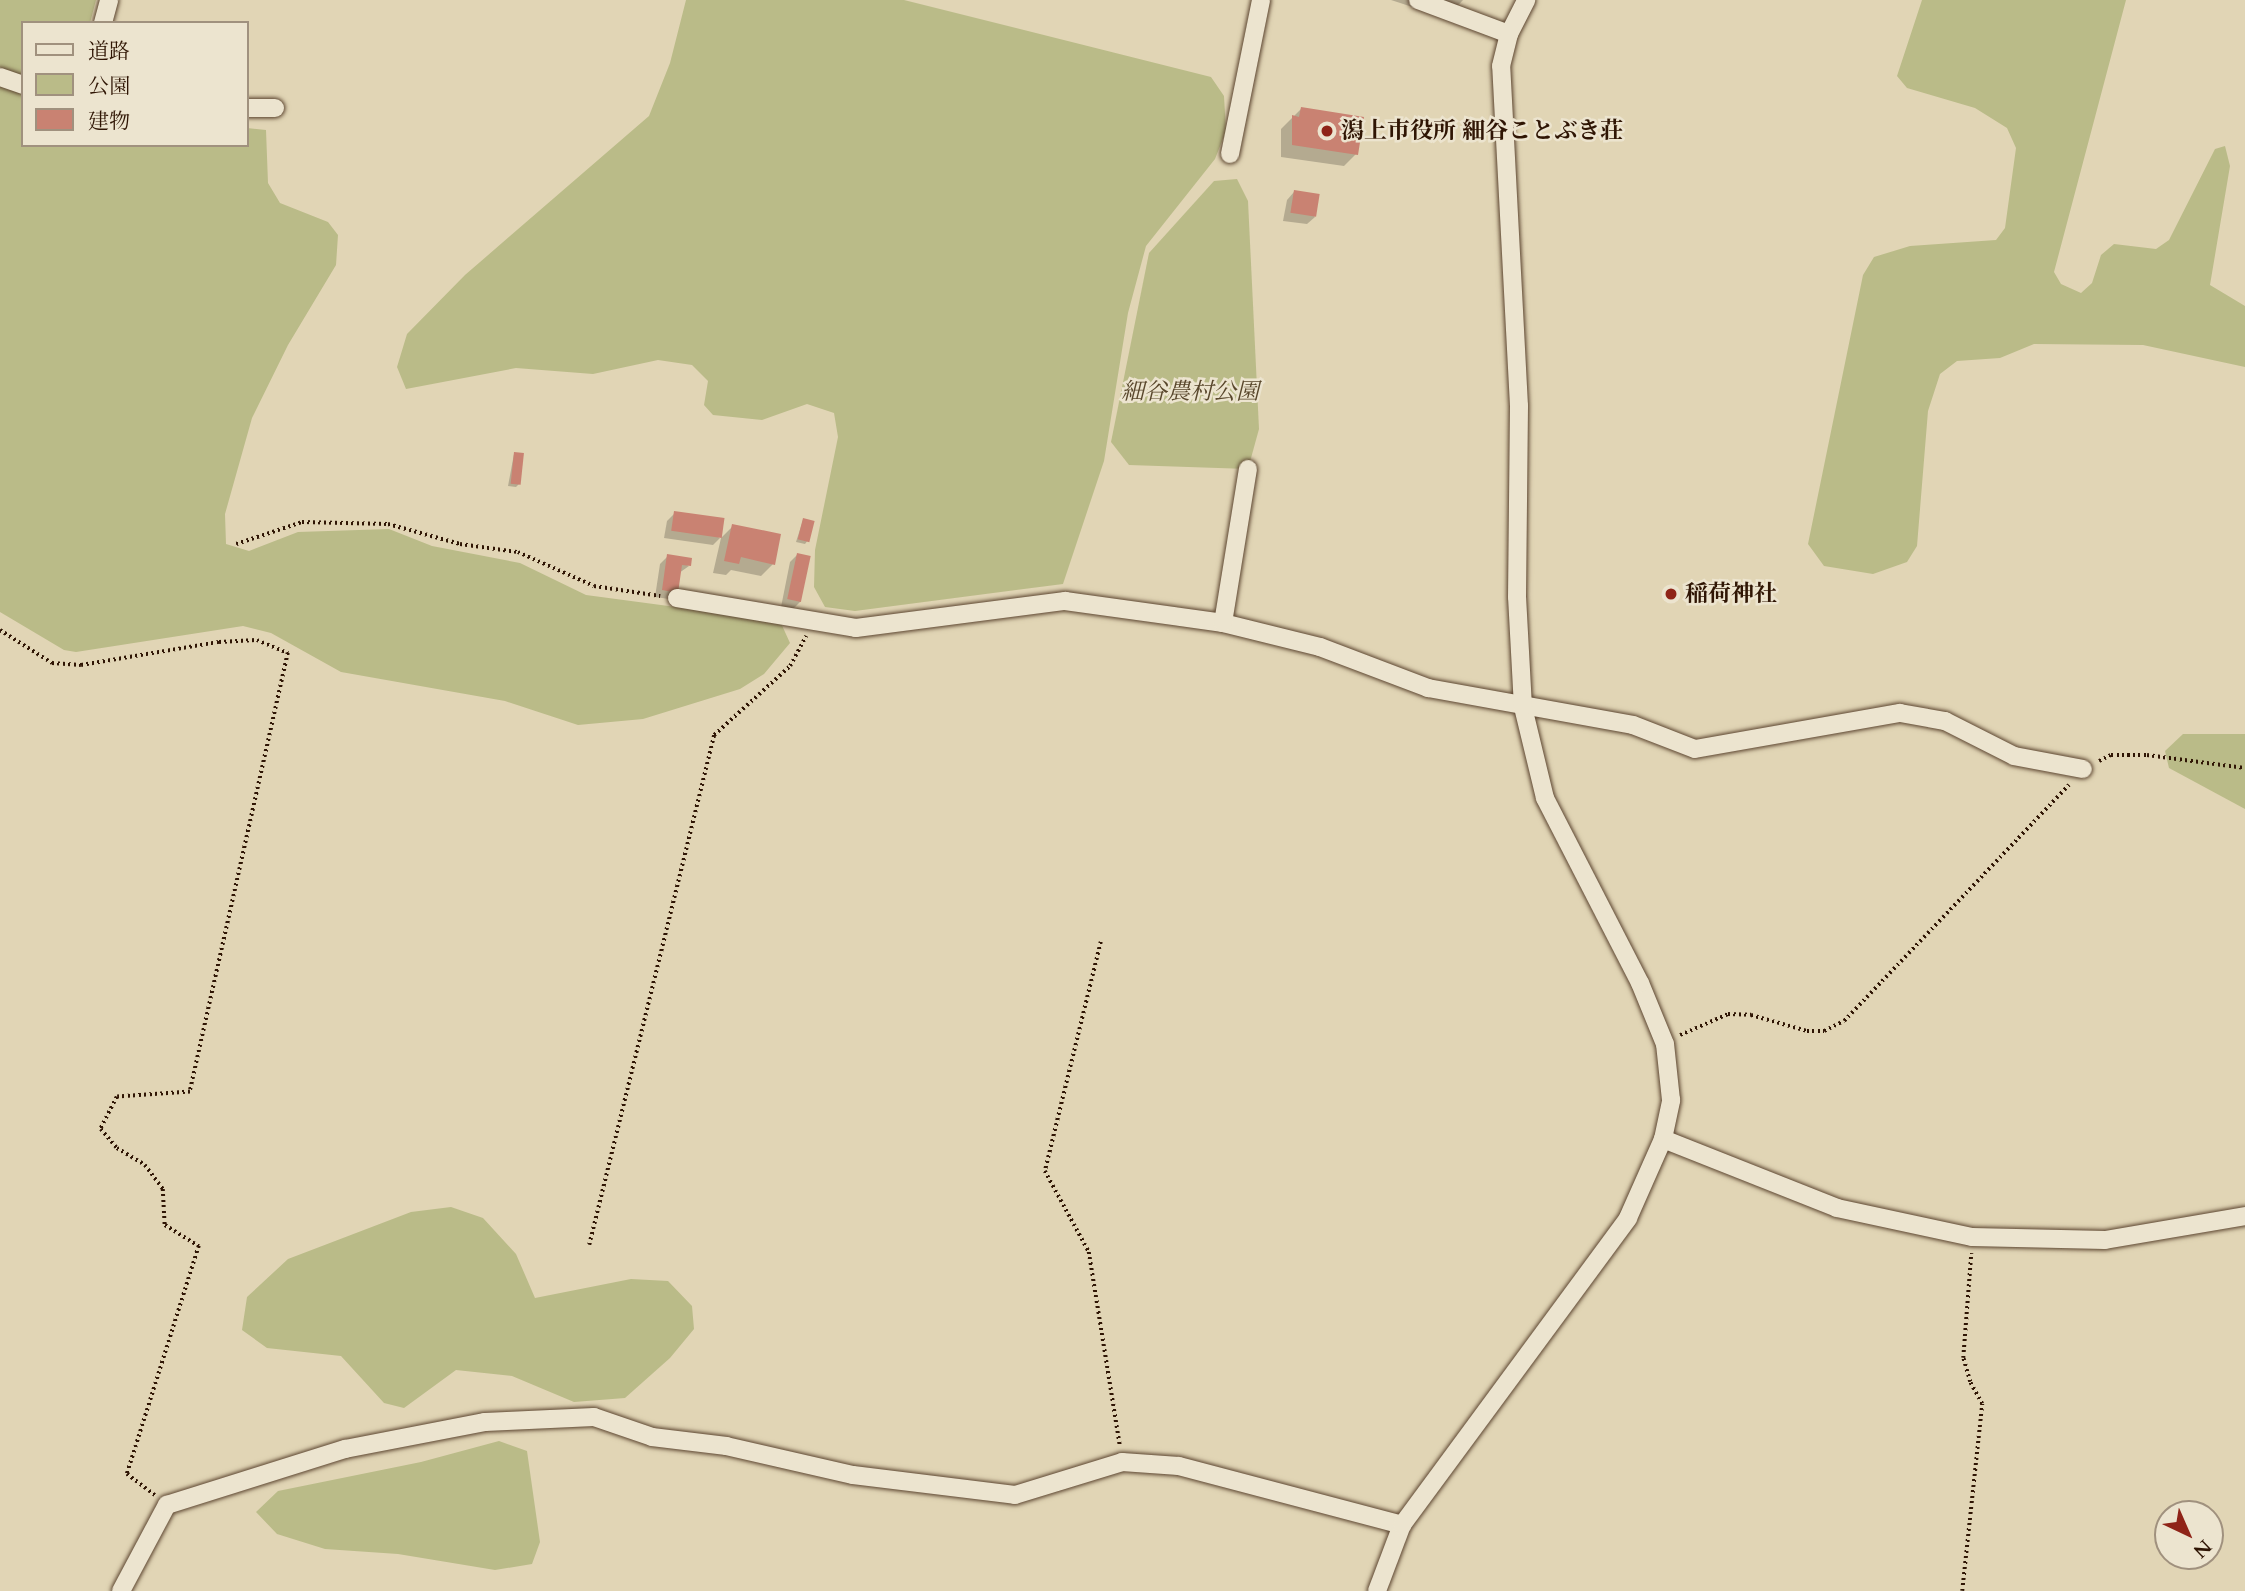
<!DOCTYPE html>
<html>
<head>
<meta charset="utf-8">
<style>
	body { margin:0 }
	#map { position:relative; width:2245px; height:1591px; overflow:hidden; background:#e1d5b5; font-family:Cardo,"Noto Serif JP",serif }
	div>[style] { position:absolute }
	.green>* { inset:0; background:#babb88 }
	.shadow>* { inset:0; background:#0003 }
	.building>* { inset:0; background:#c98272; transform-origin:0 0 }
	.path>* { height:3.5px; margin-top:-1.75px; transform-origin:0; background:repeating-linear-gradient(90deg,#2f1504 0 2px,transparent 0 5.5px) }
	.roads { filter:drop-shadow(0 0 2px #5c4530) drop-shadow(0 0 2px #5c4530) }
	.minor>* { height:18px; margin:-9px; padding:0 9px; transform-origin:9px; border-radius:9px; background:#ece4cf }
	.dots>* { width:19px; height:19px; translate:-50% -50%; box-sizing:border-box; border:4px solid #ece4cf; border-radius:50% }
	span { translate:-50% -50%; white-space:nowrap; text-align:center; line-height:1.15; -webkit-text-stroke:5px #ece4cf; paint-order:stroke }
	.poi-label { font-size:23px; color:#2f1504; font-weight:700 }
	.left { translate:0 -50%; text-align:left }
	.park-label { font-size:23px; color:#59472c; font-style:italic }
	.legend { position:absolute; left:21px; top:21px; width:228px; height:126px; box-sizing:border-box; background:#ece4cf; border:2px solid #a0917e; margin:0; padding:9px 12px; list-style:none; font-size:21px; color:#2f1504 }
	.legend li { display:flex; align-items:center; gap:14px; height:35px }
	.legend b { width:35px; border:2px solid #a0917e }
	.north { position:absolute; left:2154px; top:1500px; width:70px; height:70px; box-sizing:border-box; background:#ece4cf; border:2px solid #a0917e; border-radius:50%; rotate:136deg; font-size:19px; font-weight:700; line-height:28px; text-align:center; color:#2f1504 }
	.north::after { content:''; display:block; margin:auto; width:24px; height:32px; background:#8f2418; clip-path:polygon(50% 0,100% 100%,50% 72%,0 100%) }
</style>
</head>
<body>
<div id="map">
	<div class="green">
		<div style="clip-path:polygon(0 0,96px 0,90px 23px,23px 23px,23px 77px,0 69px)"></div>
		<div style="clip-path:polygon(686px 0,904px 0,1211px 77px,1224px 96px,1226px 131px,1215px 159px,1146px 246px,1128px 313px,1104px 461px,1063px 584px,855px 611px,825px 607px,814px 587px,815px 550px,838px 437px,834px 413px,807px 404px,762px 420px,713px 415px,704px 405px,708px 381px,692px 365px,658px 360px,593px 374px,516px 368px,406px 389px,397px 367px,407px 334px,465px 275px,649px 116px,670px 63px)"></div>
		<div style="clip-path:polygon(1922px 0,2126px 0,2054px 272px,2061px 284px,2081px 293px,2092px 283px,2101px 255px,2114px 244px,2156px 249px,2169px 240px,2215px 149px,2225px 146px,2230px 166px,2210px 285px,2245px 306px,2245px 367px,2143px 345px,2034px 344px,2000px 358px,1957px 361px,1940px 374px,1928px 411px,1917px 546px,1907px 562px,1873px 574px,1824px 566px,1808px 544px,1863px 275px,1874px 257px,1910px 246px,1996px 240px,2005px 228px,2016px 148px,2007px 128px,1975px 108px,1907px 88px,1897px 76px)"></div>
		<div style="clip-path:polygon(0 86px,23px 94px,23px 145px,247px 145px,247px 128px,266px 130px,268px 183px,280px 203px,328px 222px,338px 235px,336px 265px,288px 345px,252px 418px,225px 514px,226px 544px,249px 551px,298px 532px,389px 529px,432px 546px,520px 563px,586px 595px,780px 621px,790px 643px,764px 674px,740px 689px,643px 719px,578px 725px,505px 701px,341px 672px,271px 633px,243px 626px,76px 652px,64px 650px,0 612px)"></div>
		<div style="clip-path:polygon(1237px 179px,1248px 201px,1259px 429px,1248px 469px,1129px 465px,1111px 442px,1149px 253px,1214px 181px)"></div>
		<div style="clip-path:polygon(2183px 734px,2245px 734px,2245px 809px,2169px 768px,2165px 751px)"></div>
		<div style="clip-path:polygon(451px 1207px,483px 1218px,516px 1254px,535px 1298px,631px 1279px,668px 1281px,692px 1306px,694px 1329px,670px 1358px,625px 1398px,574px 1402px,512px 1376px,456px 1370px,404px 1408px,384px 1403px,341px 1356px,267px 1348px,242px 1330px,247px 1297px,288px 1259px,411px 1212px)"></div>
		<div style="clip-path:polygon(499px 1441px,527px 1451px,540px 1542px,532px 1564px,495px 1570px,398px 1554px,325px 1549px,277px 1534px,256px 1512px,278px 1491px,421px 1462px)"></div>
	</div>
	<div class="shadow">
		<div style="clip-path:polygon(1391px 0,1463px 0,1446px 18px)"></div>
		<div style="clip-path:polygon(1301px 109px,1356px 154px,1344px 166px,1281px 157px,1281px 129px)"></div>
		<div style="clip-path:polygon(1294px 192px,1315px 217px,1307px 224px,1283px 221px,1287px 200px)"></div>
		<div style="clip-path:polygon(514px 454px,519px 484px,516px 487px,508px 486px)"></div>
		<div style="clip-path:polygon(675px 513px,720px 538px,713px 545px,664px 538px,667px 521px)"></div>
		<div style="clip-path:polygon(803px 520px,808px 540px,805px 544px,796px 542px)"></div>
		<div style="clip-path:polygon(733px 526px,773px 564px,761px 576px,731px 570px,726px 575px,713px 573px,721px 538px)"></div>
		<div style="clip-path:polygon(797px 555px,801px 601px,793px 609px,781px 607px,790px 562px)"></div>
		<div style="clip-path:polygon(668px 556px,689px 566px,679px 573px,669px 599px,655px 597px,660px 564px)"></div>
	</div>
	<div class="building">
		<div style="clip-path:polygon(1301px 107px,1364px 117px,1358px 155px,1292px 145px,1292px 115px,1299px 117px)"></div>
		<div style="left:1294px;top:190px;width:26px;height:23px;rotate:9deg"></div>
		<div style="left:514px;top:452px;width:10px;height:32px;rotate:6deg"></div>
		<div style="left:674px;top:511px;width:51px;height:20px;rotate:8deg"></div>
		<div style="left:803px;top:518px;width:12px;height:22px;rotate:14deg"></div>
		<div style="clip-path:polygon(732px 524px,781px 534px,775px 565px,741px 557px,739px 564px,724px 561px)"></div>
		<div style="left:797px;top:553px;width:14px;height:47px;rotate:12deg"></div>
		<div style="clip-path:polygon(667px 554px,692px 558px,691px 566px,682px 565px,678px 593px,662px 590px)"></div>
	</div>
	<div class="path">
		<div style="left:236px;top:544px;width:70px;rotate:-18.4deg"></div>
		<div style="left:302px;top:522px;width:86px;rotate:1.3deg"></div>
		<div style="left:388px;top:524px;width:75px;rotate:15.5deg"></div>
		<div style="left:460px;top:544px;width:59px;rotate:7.9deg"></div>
		<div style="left:518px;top:552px;width:83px;rotate:24.1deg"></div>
		<div style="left:594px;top:586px;width:67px;rotate:8.6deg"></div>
		<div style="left:0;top:630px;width:62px;rotate:32.4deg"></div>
		<div style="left:52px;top:663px;width:29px;rotate:4deg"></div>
		<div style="left:81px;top:665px;width:140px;rotate:-9.5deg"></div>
		<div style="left:219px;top:642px;width:38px;rotate:-3deg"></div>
		<div style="left:257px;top:640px;width:34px;rotate:23deg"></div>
		<div style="left:288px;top:653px;width:450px;rotate:102.6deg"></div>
		<div style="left:190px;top:1092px;width:73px;rotate:176.1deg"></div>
		<div style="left:117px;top:1097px;width:36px;rotate:117deg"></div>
		<div style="left:101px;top:1129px;width:25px;rotate:50deg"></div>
		<div style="left:117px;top:1148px;width:33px;rotate:31deg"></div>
		<div style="left:145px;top:1165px;width:30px;rotate:53deg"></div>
		<div style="left:163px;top:1189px;width:36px;rotate:87deg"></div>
		<div style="left:165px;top:1225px;width:40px;rotate:32deg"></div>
		<div style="left:199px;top:1246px;width:239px;rotate:107.5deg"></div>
		<div style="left:127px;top:1474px;width:35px;rotate:37deg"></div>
		<div style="left:2099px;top:761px;width:13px;rotate:-27deg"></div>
		<div style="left:2111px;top:755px;width:36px"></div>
		<div style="left:2147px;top:755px;width:99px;rotate:7.6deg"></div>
		<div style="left:1101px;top:942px;width:236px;rotate:103.7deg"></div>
		<div style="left:1045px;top:1171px;width:92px;rotate:61.5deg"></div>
		<div style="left:1089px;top:1252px;width:196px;rotate:80.9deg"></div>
		<div style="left:1680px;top:1035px;width:52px;rotate:-23.6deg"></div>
		<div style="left:1728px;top:1014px;width:23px;rotate:2deg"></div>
		<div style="left:1751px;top:1015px;width:58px;rotate:15.9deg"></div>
		<div style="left:1807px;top:1031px;width:17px"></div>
		<div style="left:1824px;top:1031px;width:22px;rotate:-27deg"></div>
		<div style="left:1844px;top:1021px;width:326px;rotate:-46.4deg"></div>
		<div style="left:589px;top:1245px;width:525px;rotate:-76.23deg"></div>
		<div style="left:714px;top:735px;width:103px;rotate:-42.2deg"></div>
		<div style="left:790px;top:666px;width:34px;rotate:-62deg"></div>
		<div style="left:1962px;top:1591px;width:188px;rotate:-83.9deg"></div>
		<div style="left:1982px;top:1404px;width:25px;rotate:-119deg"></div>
		<div style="left:1970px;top:1382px;width:25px;rotate:-106deg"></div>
		<div style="left:1963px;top:1358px;width:105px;rotate:-85.6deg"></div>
	</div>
	<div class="roads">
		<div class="minor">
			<div style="left:1418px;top:0;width:97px;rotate:20.5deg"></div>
			<div style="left:103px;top:23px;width:24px;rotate:-75deg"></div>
			<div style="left:0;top:77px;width:24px;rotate:19deg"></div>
			<div style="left:247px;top:108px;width:28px"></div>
			<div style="left:1230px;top:154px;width:157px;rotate:-78.6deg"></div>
			<div style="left:677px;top:598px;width:181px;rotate:9.5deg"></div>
			<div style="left:856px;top:628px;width:211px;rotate:-7.4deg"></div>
			<div style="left:1065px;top:601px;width:160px;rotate:7.9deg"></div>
			<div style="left:1223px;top:623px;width:100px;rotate:13.9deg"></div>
			<div style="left:1320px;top:647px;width:116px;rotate:20.8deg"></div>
			<div style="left:1428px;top:688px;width:208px;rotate:10.2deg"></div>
			<div style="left:1633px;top:725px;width:66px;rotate:21.2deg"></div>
			<div style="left:1695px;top:749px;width:208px;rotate:-10deg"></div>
			<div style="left:1900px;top:713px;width:46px;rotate:10.1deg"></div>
			<div style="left:1945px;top:721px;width:77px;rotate:26.9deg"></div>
			<div style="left:2014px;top:756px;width:70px;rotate:10.7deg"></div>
			<div style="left:1223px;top:623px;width:156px;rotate:-80.8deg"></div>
			<div style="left:1663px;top:1139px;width:187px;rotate:21.6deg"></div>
			<div style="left:1837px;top:1208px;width:138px;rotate:12.1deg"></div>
			<div style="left:1972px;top:1237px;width:133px;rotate:1.3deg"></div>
			<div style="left:2105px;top:1240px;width:142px;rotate:-9.7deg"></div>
			<div style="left:121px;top:1591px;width:98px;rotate:-61.9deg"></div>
			<div style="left:167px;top:1505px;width:187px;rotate:-17.5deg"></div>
			<div style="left:345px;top:1449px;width:143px;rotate:-10.9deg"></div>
			<div style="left:485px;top:1422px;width:109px;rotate:-2.6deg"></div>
			<div style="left:594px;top:1417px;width:61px;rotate:19deg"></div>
			<div style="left:652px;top:1437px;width:75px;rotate:6.9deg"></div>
			<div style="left:726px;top:1446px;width:130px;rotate:12.9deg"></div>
			<div style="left:853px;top:1475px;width:163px;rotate:7deg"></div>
			<div style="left:1015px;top:1495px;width:112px;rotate:-17.1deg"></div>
			<div style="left:1122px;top:1462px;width:57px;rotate:4deg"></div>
			<div style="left:1179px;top:1466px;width:231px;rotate:14.8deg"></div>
			<div style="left:1377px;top:1591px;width:71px;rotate:-69.3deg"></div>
			<div style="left:1402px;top:1525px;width:381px;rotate:-53.6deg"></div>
			<div style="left:1628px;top:1218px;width:86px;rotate:-66.1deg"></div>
			<div style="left:1663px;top:1139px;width:40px;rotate:-78deg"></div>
			<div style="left:1671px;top:1100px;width:56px;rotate:-96.1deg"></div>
			<div style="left:1665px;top:1044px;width:66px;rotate:-112.3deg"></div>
			<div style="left:1640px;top:983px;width:208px;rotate:-117.2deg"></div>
			<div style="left:1545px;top:798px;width:94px;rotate:-103.6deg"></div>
			<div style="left:1523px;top:707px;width:110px;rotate:-93.1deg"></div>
			<div style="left:1517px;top:597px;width:191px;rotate:-89.4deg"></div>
			<div style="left:1519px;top:406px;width:340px;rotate:-93deg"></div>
			<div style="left:1501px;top:66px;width:33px;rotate:-76deg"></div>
			<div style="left:1509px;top:34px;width:38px;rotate:-63deg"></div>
		</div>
	</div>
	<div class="dots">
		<div style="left:1327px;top:131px;background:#8f2418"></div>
		<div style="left:1671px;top:594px;background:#8f2418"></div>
	</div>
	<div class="poi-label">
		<span class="left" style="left:1341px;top:131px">潟上市役所 細谷ことぶき荘</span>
		<span class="left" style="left:1685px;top:594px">稲荷神社</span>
	</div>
	<div class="park-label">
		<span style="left:1190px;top:392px">細谷農村公園</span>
	</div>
	<ul class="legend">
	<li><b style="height:9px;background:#ece4cf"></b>道路</li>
	<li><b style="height:19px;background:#babb88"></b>公園</li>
	<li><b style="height:19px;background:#c98272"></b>建物</li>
	</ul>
	<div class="north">N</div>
</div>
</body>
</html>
